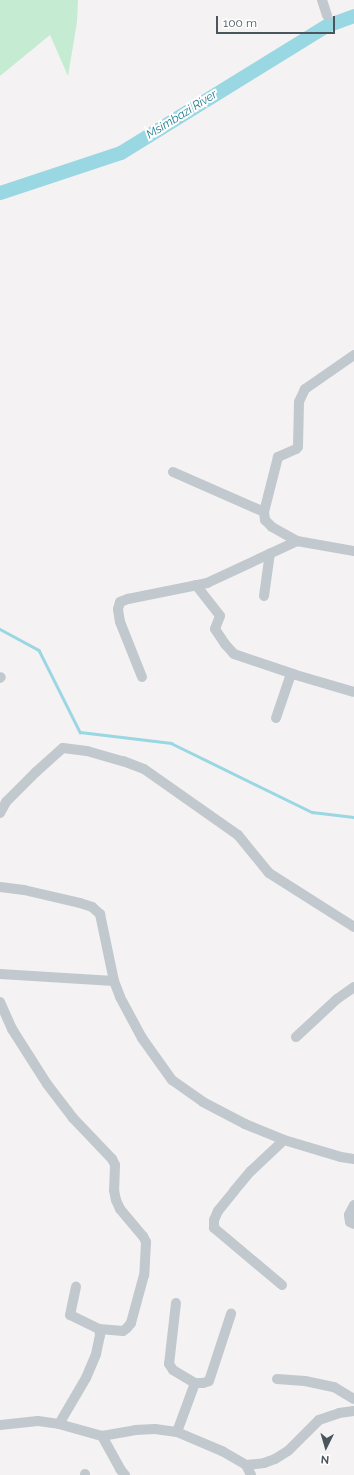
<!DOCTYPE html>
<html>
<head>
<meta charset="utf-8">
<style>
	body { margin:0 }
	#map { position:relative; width:354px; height:1475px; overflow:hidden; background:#f4f2f2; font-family:Raleway,sans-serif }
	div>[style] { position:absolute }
	.green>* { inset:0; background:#c6ebd3 }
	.stream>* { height:2.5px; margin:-1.25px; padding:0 1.25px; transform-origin:1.25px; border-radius:1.25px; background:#99d7e2 }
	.river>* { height:14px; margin:-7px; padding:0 7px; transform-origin:7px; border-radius:7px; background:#99d7e2 }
	.minor>* { height:10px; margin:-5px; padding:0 5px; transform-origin:5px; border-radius:5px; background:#c1c9ce }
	span { translate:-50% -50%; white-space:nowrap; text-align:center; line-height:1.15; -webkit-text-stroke:4px #fff; paint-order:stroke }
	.water-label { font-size:12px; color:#1d7c8f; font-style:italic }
	.north { position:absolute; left:306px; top:1427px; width:40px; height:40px; -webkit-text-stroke:3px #fff; paint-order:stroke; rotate:185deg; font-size:11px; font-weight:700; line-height:16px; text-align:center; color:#4b555d }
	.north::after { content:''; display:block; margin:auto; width:14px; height:18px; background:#4b555d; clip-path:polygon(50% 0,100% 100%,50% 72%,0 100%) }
	.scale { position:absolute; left:216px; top:16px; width:119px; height:18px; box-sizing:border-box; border:2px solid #4b555d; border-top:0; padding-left:5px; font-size:12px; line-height:14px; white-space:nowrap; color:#4b555d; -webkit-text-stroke:3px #fff; paint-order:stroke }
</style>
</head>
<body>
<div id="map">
	<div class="green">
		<div style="clip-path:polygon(0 0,78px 0,77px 22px,68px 76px,50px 35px,0 76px)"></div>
	</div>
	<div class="stream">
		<div style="left:0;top:629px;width:44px;rotate:28.3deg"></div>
		<div style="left:39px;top:650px;width:92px;rotate:63.4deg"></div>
		<div style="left:80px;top:732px;width:92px;rotate:6.9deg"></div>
		<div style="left:171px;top:743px;width:157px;rotate:26.1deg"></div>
		<div style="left:312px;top:812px;width:42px;rotate:6.8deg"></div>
	</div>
	<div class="river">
		<div style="left:0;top:193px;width:127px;rotate:-18.3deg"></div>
		<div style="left:121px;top:153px;width:242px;rotate:-31.7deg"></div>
		<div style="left:327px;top:26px;width:29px;rotate:-20deg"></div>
	</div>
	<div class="minor">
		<div style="left:322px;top:0;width:16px;rotate:72deg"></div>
		<div style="left:354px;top:355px;width:60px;rotate:145.2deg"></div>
		<div style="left:305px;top:389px;width:14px;rotate:115deg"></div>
		<div style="left:299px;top:402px;width:45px;rotate:91.3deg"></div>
		<div style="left:298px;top:447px;width:3px;rotate:135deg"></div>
		<div style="left:296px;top:449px;width:20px;rotate:156deg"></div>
		<div style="left:278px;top:457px;width:57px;rotate:104.3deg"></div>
		<div style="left:264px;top:512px;width:8px;rotate:83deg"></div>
		<div style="left:265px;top:520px;width:10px;rotate:45deg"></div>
		<div style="left:272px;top:527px;width:29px;rotate:29deg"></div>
		<div style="left:297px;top:541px;width:58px;rotate:10deg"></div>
		<div style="left:173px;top:472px;width:99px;rotate:23.7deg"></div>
		<div style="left:196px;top:585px;width:39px;rotate:52deg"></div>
		<div style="left:220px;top:616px;width:14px;rotate:111deg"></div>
		<div style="left:215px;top:629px;width:18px;rotate:56deg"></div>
		<div style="left:225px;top:644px;width:13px;rotate:48deg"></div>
		<div style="left:234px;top:654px;width:65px;rotate:18.7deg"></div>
		<div style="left:296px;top:675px;width:60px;rotate:16.3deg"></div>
		<div style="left:264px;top:596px;width:43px;rotate:-82.1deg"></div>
		<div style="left:142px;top:677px;width:59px;rotate:-111.8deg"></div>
		<div style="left:120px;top:622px;width:13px;rotate:-99deg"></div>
		<div style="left:118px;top:609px;width:7px;rotate:-74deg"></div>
		<div style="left:120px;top:602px;width:9px;rotate:-21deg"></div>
		<div style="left:128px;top:599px;width:81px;rotate:-11.4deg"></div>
		<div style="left:207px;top:583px;width:99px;rotate:-25deg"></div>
		<div style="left:0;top:678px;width:1px;rotate:-45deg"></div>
		<div style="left:276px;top:718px;width:46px;rotate:-71.2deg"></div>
		<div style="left:0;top:813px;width:13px;rotate:-61deg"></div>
		<div style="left:6px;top:802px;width:42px;rotate:-45deg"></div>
		<div style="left:36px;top:772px;width:36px;rotate:-42deg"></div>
		<div style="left:63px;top:748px;width:24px;rotate:7deg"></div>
		<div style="left:87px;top:751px;width:37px;rotate:16deg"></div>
		<div style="left:123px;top:761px;width:22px;rotate:21deg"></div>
		<div style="left:144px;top:769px;width:115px;rotate:35.1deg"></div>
		<div style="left:238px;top:835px;width:49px;rotate:50.8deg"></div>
		<div style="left:269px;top:873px;width:101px;rotate:32.4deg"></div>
		<div style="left:0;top:887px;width:24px;rotate:7deg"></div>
		<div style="left:24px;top:890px;width:57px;rotate:13.1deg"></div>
		<div style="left:80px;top:903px;width:13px;rotate:18deg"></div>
		<div style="left:92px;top:907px;width:11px;rotate:41deg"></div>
		<div style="left:100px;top:914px;width:68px;rotate:78.2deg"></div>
		<div style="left:114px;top:981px;width:17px;rotate:69deg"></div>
		<div style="left:120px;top:997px;width:47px;rotate:61.8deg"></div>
		<div style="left:142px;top:1038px;width:52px;rotate:54.5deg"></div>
		<div style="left:172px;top:1080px;width:38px;rotate:35deg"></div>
		<div style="left:203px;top:1102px;width:47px;rotate:27.6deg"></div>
		<div style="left:245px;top:1124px;width:42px;rotate:22.3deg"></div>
		<div style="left:284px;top:1140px;width:59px;rotate:16.6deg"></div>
		<div style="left:341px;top:1157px;width:13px;rotate:9deg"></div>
		<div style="left:0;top:974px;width:114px;rotate:3.5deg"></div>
		<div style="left:0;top:1002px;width:30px;rotate:66deg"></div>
		<div style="left:12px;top:1029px;width:65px;rotate:57.5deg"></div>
		<div style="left:47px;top:1084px;width:43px;rotate:52.6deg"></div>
		<div style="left:73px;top:1118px;width:57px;rotate:46.4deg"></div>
		<div style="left:112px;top:1159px;width:7px;rotate:63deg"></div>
		<div style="left:115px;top:1165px;width:25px;rotate:92deg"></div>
		<div style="left:114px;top:1190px;width:10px;rotate:79deg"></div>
		<div style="left:116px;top:1200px;width:10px;rotate:66deg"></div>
		<div style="left:120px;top:1209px;width:35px;rotate:50deg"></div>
		<div style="left:143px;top:1236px;width:7px;rotate:63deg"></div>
		<div style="left:146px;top:1242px;width:33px;rotate:93deg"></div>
		<div style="left:144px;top:1275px;width:50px;rotate:105.2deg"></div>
		<div style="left:131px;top:1323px;width:6px;rotate:129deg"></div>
		<div style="left:127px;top:1328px;width:5px;rotate:143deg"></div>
		<div style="left:123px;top:1331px;width:24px;rotate:-175deg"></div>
		<div style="left:296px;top:1037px;width:56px;rotate:-42.8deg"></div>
		<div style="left:337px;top:999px;width:21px;rotate:-35deg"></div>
		<div style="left:354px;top:1205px;width:11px;rotate:117deg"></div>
		<div style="left:349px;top:1215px;width:7px;rotate:82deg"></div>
		<div style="left:350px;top:1222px;width:4px;rotate:27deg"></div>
		<div style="left:282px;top:1285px;width:89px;rotate:-140deg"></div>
		<div style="left:214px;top:1228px;width:8px;rotate:-90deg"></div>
		<div style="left:214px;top:1220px;width:10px;rotate:-66deg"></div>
		<div style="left:218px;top:1211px;width:26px;rotate:-51deg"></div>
		<div style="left:234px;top:1191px;width:26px;rotate:-50deg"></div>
		<div style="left:251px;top:1171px;width:45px;rotate:-43.2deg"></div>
		<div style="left:176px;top:1303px;width:61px;rotate:96.5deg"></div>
		<div style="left:169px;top:1364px;width:7px;rotate:56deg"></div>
		<div style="left:173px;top:1370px;width:26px;rotate:31deg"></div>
		<div style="left:195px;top:1383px;width:52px;rotate:110.2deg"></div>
		<div style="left:277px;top:1379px;width:28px;rotate:4deg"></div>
		<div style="left:305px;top:1381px;width:30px;rotate:12deg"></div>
		<div style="left:334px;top:1387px;width:23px;rotate:31deg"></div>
		<div style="left:195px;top:1383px;width:8px"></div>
		<div style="left:203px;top:1383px;width:6px;rotate:-18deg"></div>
		<div style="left:209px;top:1381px;width:71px;rotate:-71.8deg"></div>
		<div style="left:59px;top:1424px;width:53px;rotate:-59.6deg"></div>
		<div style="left:86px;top:1378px;width:26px;rotate:-67deg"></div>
		<div style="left:96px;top:1354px;width:19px;rotate:-78deg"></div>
		<div style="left:100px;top:1335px;width:6px;rotate:-99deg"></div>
		<div style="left:99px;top:1329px;width:32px;rotate:-154deg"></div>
		<div style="left:70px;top:1315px;width:29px;rotate:-78deg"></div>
		<div style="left:0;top:1425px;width:38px;rotate:-6deg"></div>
		<div style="left:38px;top:1421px;width:21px;rotate:8deg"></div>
		<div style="left:59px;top:1424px;width:45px;rotate:15.6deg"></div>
		<div style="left:102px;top:1436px;width:34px;rotate:-10deg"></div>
		<div style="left:135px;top:1430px;width:20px;rotate:-3deg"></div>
		<div style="left:155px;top:1429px;width:22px;rotate:8deg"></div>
		<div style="left:177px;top:1432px;width:49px;rotate:22.9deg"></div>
		<div style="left:222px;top:1451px;width:28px;rotate:30deg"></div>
		<div style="left:246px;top:1465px;width:11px;rotate:63deg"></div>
		<div style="left:102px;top:1436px;width:38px;rotate:61deg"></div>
		<div style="left:120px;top:1469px;width:8px;rotate:50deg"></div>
		<div style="left:246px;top:1465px;width:18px;rotate:-6deg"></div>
		<div style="left:264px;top:1463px;width:12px;rotate:-20deg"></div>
		<div style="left:275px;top:1459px;width:15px;rotate:-32deg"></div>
		<div style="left:288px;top:1451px;width:44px;rotate:-45deg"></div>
		<div style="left:319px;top:1420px;width:21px;rotate:-19deg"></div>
		<div style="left:339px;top:1413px;width:15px;rotate:-8deg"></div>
		<div style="left:85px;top:1475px;width:1px;rotate:-90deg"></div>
	</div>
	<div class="water-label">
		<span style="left:182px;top:115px;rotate:-32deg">Msimbazi River</span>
	</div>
	<div class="north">N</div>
	<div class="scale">100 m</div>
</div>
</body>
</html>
